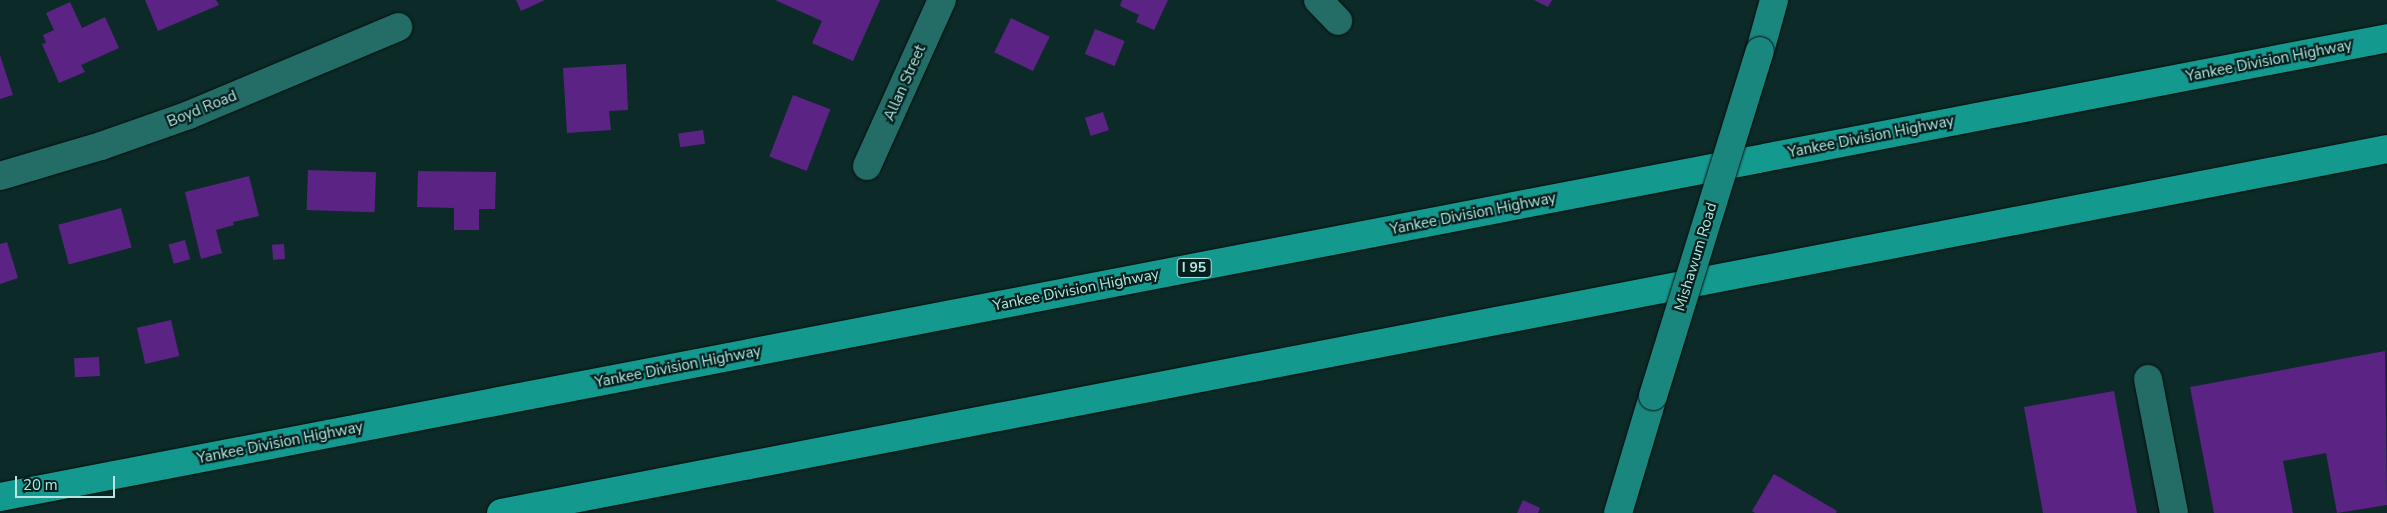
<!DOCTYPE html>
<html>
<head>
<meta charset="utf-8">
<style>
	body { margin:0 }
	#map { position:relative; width:2387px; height:513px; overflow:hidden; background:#0c2a27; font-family:"Nunito Sans",sans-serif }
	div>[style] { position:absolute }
	.building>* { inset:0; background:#5b2484; transform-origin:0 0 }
	.roads { filter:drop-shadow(0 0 1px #05100f) drop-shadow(0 0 1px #05100f) }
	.minor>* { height:28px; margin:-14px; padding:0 14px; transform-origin:14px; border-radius:14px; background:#236d66 }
	.major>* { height:28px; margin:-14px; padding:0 14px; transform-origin:14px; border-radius:14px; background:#1a877f }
	.highway>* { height:28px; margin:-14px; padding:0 14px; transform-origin:14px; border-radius:14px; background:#14998f }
	.bridges { filter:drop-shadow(0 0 1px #05100f) drop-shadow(0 0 1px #05100f) }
	.major-bridge>* { height:28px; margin:-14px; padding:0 14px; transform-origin:14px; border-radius:14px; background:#1a877f }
	span { translate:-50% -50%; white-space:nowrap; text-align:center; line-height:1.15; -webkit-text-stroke:4.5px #02201e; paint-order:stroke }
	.shield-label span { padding:1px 4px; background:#02201e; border:1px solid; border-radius:4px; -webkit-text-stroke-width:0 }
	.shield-label { font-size:14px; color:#b9e4df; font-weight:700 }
	.street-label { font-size:15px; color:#b9e4df }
	.scale { position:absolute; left:15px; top:476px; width:100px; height:22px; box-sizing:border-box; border:2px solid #b9e4df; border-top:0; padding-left:6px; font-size:15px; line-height:18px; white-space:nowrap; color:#b9e4df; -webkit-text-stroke:4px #02201e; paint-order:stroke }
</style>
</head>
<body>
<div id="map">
	<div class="building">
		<div style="clip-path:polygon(145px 0,216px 0,219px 5px,158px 31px)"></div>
		<div style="clip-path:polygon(516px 0,545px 0,521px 11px)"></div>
		<div style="clip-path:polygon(775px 0,880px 0,853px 61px,812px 43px,822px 21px)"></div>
		<div style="clip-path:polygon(1122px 0,1168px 0,1154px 30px,1136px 22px,1139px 15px,1120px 6px)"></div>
		<div style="clip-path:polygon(1534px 0,1552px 0,1548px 7px)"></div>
		<div style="clip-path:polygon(70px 2px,82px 28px,105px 17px,119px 48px,81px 65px,85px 72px,59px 83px,42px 44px,46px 43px,43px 35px,54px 30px,46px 13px)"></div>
		<div style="left:1011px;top:18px;width:43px;height:38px;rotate:26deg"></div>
		<div style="left:1095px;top:29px;width:32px;height:27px;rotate:22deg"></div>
		<div style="clip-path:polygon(0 55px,13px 95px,0 99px)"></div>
		<div style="clip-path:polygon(626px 64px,628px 110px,609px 111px,611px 130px,567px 133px,563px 68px)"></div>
		<div style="left:793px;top:95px;width:40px;height:66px;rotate:21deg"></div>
		<div style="left:1103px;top:112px;width:19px;height:19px;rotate:72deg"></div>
		<div style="left:703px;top:130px;width:14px;height:25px;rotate:82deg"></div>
		<div style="left:308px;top:170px;width:68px;height:40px;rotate:2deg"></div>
		<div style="clip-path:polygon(418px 171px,496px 172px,495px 209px,479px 209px,479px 230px,454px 230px,454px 208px,417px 207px)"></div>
		<div style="clip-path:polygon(249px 176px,259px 216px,233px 222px,234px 225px,216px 230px,222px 253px,201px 259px,185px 192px)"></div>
		<div style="left:121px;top:208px;width:41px;height:65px;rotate:75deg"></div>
		<div style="left:185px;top:240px;width:20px;height:17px;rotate:75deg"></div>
		<div style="clip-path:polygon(7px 242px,18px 278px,0 284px,0 244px)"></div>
		<div style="left:284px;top:244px;width:15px;height:12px;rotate:86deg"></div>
		<div style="left:171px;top:320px;width:37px;height:35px;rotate:77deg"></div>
		<div style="clip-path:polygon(2385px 351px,2387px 505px,2337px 513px,2326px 453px,2283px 461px,2293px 513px,2214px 513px,2190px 387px)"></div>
		<div style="left:99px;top:357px;width:19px;height:25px;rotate:87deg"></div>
		<div style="clip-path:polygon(2114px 391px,2137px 513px,2043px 513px,2024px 407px)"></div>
		<div style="clip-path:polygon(1774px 474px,1837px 511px,1836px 513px,1755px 513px,1752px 511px)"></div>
		<div style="clip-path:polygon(1523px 500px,1540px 508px,1538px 513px,1517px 513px)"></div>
	</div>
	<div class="roads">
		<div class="minor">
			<div style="left:1318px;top:0;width:29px;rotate:46deg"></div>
			<div style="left:867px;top:166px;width:182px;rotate:-65.7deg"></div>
			<div style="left:0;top:176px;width:105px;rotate:-16.5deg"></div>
			<div style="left:101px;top:146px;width:93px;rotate:-19.4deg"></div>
			<div style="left:189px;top:115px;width:227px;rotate:-22.8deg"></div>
			<div style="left:2148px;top:379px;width:136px;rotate:79deg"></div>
		</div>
		<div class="major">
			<div style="left:1760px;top:51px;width:53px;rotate:-74.6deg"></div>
			<div style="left:1618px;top:513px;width:122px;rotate:-73.3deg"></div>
		</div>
		<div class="highway">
			<div style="left:0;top:497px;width:2431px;rotate:-10.88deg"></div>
			<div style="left:501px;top:513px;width:1921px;rotate:-10.92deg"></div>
		</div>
	</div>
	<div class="bridges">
		<div class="major-bridge">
			<div style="left:1653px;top:396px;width:361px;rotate:-72.8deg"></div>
		</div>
	</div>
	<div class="shield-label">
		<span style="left:1194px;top:268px">I 95</span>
	</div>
	<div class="street-label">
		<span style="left:2269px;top:61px;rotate:-11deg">Yankee Division Highway</span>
		<span style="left:905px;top:83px;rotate:-66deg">Allan Street</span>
		<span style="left:202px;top:109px;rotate:-22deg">Boyd Road</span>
		<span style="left:1871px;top:137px;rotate:-11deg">Yankee Division Highway</span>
		<span style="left:1473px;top:214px;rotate:-11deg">Yankee Division Highway</span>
		<span style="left:1696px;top:257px;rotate:-73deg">Mishawum Road</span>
		<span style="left:1076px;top:290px;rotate:-11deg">Yankee Division Highway</span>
		<span style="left:678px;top:367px;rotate:-11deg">Yankee Division Highway</span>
		<span style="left:280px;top:443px;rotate:-11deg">Yankee Division Highway</span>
	</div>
	<div class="scale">20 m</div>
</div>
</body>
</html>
